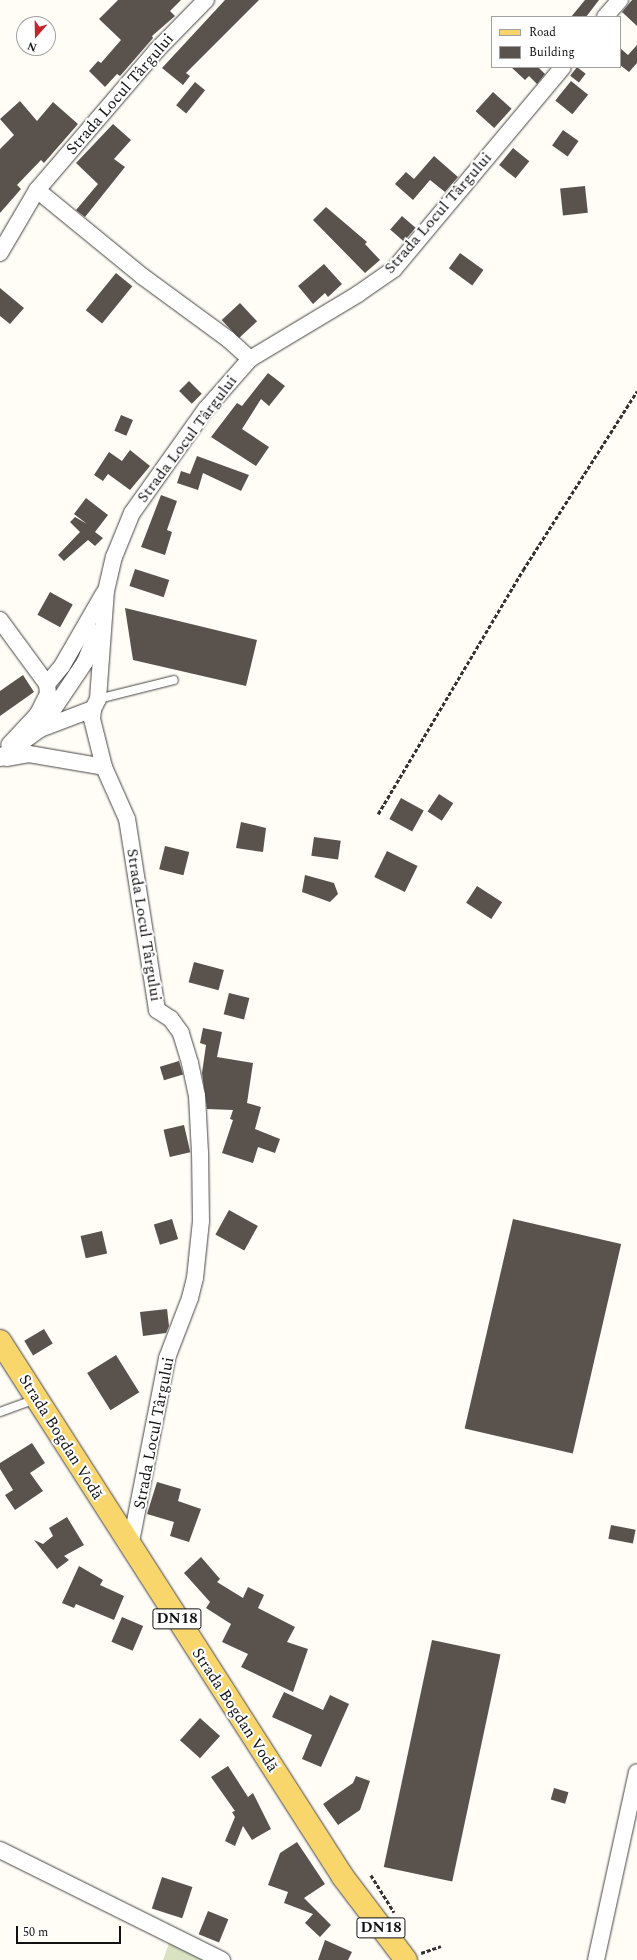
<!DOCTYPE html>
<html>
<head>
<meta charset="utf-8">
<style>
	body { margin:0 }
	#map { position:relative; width:637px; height:1960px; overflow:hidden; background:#fffdf5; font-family:Spectral,serif }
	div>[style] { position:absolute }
	.cemetery>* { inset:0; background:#d9e3c4 }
	.building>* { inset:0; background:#5a524d; transform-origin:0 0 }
	.path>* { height:2.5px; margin-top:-1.25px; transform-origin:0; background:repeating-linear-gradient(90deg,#333 0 4px,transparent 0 6px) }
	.roads { filter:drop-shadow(0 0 1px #444) drop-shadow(0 0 1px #444) }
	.lane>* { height:8px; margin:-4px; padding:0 4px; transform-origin:4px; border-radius:4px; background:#fff }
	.street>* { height:16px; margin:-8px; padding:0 8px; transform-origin:8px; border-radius:8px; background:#fff }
	.primary>* { height:22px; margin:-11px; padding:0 11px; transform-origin:11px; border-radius:11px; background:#f9d66b }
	span { translate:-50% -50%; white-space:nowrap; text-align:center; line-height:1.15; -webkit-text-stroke:4px #fff; paint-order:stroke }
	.shield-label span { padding:1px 3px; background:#fff; border:1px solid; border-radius:3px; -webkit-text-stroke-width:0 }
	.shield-label { font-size:15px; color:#111; font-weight:700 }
	.street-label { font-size:16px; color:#111 }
	.legend { position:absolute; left:491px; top:16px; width:130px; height:52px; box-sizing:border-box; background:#fff; border:1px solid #a0a0a0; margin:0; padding:5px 7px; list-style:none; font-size:12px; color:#111 }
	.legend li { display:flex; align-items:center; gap:8px; height:20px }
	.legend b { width:20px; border:1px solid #a0a0a0 }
	.north { position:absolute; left:16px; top:16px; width:40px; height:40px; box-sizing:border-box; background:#fff; border:1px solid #a0a0a0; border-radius:50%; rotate:200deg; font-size:11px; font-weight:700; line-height:16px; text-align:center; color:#111 }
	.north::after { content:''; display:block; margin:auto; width:14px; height:18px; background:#c4262e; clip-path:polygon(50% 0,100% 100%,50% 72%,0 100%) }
	.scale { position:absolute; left:16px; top:1926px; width:105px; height:18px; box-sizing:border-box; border:2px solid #111; border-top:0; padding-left:5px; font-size:12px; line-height:14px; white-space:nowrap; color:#111; -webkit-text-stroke:3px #fff; paint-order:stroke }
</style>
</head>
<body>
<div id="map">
	<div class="cemetery">
		<div style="clip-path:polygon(169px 1943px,206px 1960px,163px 1960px)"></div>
	</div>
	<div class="building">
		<div style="clip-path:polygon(118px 0,181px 0,170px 11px,175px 16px,152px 36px,153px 38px,120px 76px,117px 74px,105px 87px,89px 71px,98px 61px,101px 63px,121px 40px,99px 19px)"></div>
		<div style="clip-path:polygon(225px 0,259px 0,186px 73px,190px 76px,183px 85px,162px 68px)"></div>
		<div style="clip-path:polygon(585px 0,599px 0,586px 17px,571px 17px)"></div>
		<div style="clip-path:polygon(632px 0,637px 0,637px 26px,622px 12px)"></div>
		<div style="clip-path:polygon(637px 45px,637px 63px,629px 72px,620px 65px,620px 48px,628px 55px)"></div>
		<div style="clip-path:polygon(511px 67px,538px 67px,545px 74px,537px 84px,529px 76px,525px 80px)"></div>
		<div style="left:577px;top:67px;width:11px;height:11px;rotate:38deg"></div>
		<div style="left:571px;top:81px;width:22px;height:25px;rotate:39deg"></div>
		<div style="left:195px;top:82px;width:13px;height:30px;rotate:39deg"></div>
		<div style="left:493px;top:92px;width:25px;height:26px;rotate:42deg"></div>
		<div style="clip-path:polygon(20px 101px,37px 121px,53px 102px,78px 124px,44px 163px,41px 160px,17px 185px,21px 189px,0 213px,0 149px,14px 135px,0 119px)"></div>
		<div style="clip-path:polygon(113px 124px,131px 140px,114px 159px,125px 167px,85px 217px,76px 210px,98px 184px,76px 163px)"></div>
		<div style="left:563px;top:130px;width:19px;height:19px;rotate:35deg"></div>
		<div style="left:513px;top:148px;width:21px;height:22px;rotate:39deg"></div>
		<div style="clip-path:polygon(434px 156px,458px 177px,445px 192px,430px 180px,413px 200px,395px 184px,406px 172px,414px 179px)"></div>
		<div style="left:585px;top:186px;width:27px;height:25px;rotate:84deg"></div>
		<div style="clip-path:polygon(326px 207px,367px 242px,365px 244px,380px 260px,365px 273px,313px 220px)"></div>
		<div style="left:402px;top:216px;width:18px;height:18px;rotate:41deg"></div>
		<div style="left:460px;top:253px;width:29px;height:19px;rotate:36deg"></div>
		<div style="clip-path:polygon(324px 264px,342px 284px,328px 297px,325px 293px,313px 304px,298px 286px)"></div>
		<div style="left:116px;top:273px;width:21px;height:48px;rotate:39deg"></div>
		<div style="clip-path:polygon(0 288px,24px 308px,10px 324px,0 316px)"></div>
		<div style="left:240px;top:303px;width:25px;height:25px;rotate:47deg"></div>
		<div style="clip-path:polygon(268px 373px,285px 386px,269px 406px,261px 399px,242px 429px,269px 447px,256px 466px,211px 437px,237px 403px,242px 406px)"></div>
		<div style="left:189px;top:381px;width:18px;height:14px;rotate:45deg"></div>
		<div style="left:121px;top:415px;width:13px;height:17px;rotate:23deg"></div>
		<div style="clip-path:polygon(130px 450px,150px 466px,130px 490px,108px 474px,103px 481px,94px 475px,109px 452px,122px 461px)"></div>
		<div style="clip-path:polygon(197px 456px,249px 475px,241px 491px,203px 473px,198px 490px,177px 483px,181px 471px,190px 474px)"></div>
		<div style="clip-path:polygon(161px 495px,177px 501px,167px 530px,172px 532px,165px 555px,141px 547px)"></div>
		<div style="clip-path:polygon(86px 498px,108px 515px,95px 532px,103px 538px,95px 546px,88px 540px,64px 561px,58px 555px,80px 532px,70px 522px,75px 517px,87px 524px,74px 514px)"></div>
		<div style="left:135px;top:569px;width:36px;height:18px;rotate:18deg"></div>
		<div style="left:50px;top:592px;width:26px;height:26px;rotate:29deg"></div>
		<div style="clip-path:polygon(125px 608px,257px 640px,246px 686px,133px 660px)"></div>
		<div style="clip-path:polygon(23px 675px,34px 692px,0 716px,0 691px)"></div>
		<div style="left:439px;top:794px;width:17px;height:21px;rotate:33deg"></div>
		<div style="left:401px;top:798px;width:26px;height:24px;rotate:29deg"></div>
		<div style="clip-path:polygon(241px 822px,266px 828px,263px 852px,236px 848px)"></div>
		<div style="left:314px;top:837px;width:27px;height:19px;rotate:8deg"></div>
		<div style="left:165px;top:846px;width:25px;height:24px;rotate:14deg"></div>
		<div style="left:387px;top:851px;width:34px;height:29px;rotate:26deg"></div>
		<div style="clip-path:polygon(305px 875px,334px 883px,338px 894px,330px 902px,302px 892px)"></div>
		<div style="left:477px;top:886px;width:30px;height:20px;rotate:33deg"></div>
		<div style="left:194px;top:962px;width:31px;height:21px;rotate:15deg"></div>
		<div style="left:229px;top:993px;width:21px;height:22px;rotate:14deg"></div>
		<div style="clip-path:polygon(203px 1028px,222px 1032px,217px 1057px,253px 1063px,247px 1103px,261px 1107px,255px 1129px,280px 1139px,275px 1153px,258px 1147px,253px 1163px,222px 1153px,233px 1120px,230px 1119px,233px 1110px,207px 1109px,202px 1073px,206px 1045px,200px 1043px)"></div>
		<div style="left:179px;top:1061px;width:14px;height:20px;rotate:73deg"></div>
		<div style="left:184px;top:1125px;width:28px;height:21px;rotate:77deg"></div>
		<div style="left:229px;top:1210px;width:33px;height:28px;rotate:29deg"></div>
		<div style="left:172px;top:1219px;width:21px;height:19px;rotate:73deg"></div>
		<div style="left:513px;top:1219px;width:111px;height:215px;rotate:13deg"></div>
		<div style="left:102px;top:1231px;width:23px;height:22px;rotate:77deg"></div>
		<div style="clip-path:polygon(167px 1309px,169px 1326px,166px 1333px,143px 1336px,140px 1312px)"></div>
		<div style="left:44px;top:1329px;width:17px;height:23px;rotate:59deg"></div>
		<div style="left:116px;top:1355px;width:44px;height:34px;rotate:58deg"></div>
		<div style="clip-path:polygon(32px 1443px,45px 1463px,30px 1473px,43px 1491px,15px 1510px,5px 1495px,13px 1490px,0 1469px,0 1463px)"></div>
		<div style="clip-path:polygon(157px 1482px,181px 1489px,178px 1501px,201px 1509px,189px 1542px,170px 1536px,174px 1522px,147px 1514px)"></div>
		<div style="clip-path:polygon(67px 1517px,84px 1545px,64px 1556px,69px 1560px,57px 1569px,34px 1540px,43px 1544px,53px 1536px,49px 1528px)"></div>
		<div style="left:611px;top:1525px;width:25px;height:14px;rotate:11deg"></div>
		<div style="clip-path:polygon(201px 1557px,220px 1579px,217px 1582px,243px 1598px,248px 1587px,264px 1595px,258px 1608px,295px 1627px,287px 1642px,308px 1649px,293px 1692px,241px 1667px,248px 1654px,222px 1642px,231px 1624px,206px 1608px,210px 1602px,184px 1573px)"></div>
		<div style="clip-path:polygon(79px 1566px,103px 1580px,100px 1585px,124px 1596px,114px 1620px,76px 1604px,74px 1608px,62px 1603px)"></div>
		<div style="left:122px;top:1617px;width:23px;height:27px;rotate:23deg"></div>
		<div style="left:432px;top:1640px;width:70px;height:232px;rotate:12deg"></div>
		<div style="clip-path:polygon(284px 1692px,323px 1710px,330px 1695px,349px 1704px,321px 1767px,302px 1759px,312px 1735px,272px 1717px)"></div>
		<div style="left:200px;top:1718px;width:27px;height:30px;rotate:42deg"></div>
		<div style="clip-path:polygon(228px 1766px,248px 1797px,253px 1793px,271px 1829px,252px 1840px,243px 1826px,235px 1846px,225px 1841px,235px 1817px,232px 1812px,235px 1811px,211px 1777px)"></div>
		<div style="clip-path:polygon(356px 1776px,370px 1781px,360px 1810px,338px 1825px,323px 1804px,353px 1783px)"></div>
		<div style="left:554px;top:1788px;width:15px;height:12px;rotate:16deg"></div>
		<div style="clip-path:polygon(297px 1842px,325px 1884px,304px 1898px,331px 1925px,320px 1937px,305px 1923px,313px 1914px,284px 1903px,288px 1892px,268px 1885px,280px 1853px)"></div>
		<div style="left:162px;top:1877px;width:32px;height:33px;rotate:18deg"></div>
		<div style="left:208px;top:1911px;width:22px;height:25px;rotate:22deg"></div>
		<div style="clip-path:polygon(325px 1940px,352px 1952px,348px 1960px,318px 1960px)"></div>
	</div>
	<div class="path">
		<div style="left:378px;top:814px;width:284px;rotate:-59.3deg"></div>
		<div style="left:523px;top:570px;width:212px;rotate:-57.5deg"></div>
		<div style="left:371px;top:1875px;width:44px;rotate:58.1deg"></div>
		<div style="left:421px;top:1953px;width:21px;rotate:-19deg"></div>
	</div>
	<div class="roads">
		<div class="lane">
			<div style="left:98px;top:699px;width:78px;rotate:-14deg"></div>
			<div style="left:0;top:1412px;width:37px;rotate:-20deg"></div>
		</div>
		<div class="street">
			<div style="left:605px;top:17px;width:23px;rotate:-49deg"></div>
			<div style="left:37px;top:190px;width:136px;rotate:39.3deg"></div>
			<div style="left:142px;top:276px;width:107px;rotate:36.2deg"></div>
			<div style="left:228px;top:339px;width:30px;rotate:42deg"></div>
			<div style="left:0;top:253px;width:73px;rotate:-59.6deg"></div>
			<div style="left:37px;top:190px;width:184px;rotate:-49.4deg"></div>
			<div style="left:157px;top:50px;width:70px;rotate:-45.6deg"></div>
			<div style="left:0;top:620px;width:79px;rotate:53.7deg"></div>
			<div style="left:47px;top:684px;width:10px;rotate:84deg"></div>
			<div style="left:48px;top:694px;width:22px;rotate:117deg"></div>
			<div style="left:38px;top:714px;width:42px;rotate:133.1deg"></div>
			<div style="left:47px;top:684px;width:23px;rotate:-50deg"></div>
			<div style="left:62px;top:666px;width:84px;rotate:-60.1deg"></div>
			<div style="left:40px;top:729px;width:57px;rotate:-20.7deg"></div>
			<div style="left:0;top:758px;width:49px;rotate:-35.9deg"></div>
			<div style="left:40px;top:729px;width:81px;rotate:-56.1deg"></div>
			<div style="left:85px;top:662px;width:32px;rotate:-68deg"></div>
			<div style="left:6px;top:758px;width:23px;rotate:-10deg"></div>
			<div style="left:29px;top:754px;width:76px;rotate:9.8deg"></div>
			<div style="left:130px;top:1547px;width:193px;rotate:-78.9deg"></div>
			<div style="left:167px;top:1358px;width:64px;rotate:-69deg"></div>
			<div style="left:190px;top:1298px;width:21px;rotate:-76deg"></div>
			<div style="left:195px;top:1278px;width:57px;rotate:-84deg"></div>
			<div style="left:201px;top:1221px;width:68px;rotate:-90.8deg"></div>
			<div style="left:200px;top:1153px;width:57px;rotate:-93deg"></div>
			<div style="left:197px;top:1096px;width:34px;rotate:-102deg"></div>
			<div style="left:190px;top:1063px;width:31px;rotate:-107deg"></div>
			<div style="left:181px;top:1033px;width:17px;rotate:-126deg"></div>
			<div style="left:171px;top:1019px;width:17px;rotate:-147deg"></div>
			<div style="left:157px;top:1010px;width:193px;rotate:-98.9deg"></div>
			<div style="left:127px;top:819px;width:57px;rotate:-113.9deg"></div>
			<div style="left:104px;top:767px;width:49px;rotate:-104deg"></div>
			<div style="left:92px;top:719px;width:10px;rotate:-84deg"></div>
			<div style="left:93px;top:709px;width:11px;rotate:-63deg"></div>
			<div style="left:98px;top:699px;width:108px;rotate:-85.8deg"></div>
			<div style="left:106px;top:591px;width:35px;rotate:-77deg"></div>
			<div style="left:114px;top:557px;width:48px;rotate:-67.8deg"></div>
			<div style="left:132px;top:513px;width:128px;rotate:-54.6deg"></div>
			<div style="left:206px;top:409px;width:67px;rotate:-48.7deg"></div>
			<div style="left:250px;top:359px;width:126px;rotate:-31deg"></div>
			<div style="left:358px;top:294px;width:44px;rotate:-34.8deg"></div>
			<div style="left:394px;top:269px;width:263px;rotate:-50.1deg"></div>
			<div style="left:0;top:1850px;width:248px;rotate:26.4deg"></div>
			<div style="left:596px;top:1960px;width:192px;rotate:-77.7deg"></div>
		</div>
		<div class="primary">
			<div style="left:0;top:1341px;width:636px;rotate:57.38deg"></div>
			<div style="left:343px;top:1877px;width:104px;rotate:52.8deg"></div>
		</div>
	</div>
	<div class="shield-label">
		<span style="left:177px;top:1619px">DN18</span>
		<span style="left:381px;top:1928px">DN18</span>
	</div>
	<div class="street-label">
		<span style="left:120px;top:94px;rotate:-49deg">Strada Locul Târgului</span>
		<span style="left:438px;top:213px;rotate:-49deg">Strada Locul Târgului</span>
		<span style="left:187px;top:439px;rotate:-53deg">Strada Locul Târgului</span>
		<span style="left:144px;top:925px;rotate:81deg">Strada Locul Târgului</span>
		<span style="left:154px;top:1433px;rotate:-79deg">Strada Locul Târgului</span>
		<span style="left:61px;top:1437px;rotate:58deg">Strada Bogdan Vodă</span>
		<span style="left:235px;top:1710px;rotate:57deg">Strada Bogdan Vodă</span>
	</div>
	<ul class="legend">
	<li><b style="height:5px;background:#f9d66b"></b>Road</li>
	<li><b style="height:11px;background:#5a524d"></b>Building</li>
	</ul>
	<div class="north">N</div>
	<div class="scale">50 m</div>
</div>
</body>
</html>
